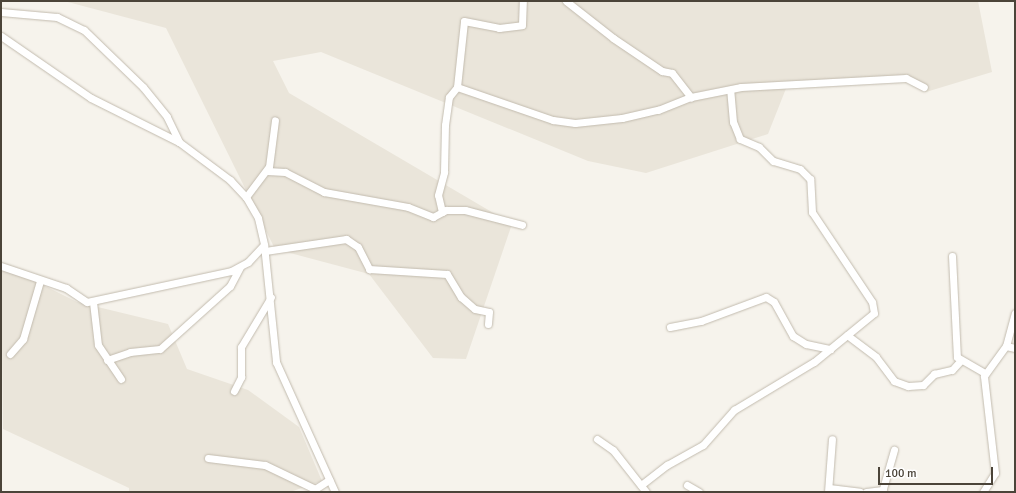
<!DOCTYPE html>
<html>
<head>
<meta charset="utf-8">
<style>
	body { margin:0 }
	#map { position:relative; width:1016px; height:493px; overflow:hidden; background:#f6f3ec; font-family:Signika,sans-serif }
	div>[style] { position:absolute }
	.residential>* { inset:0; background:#eae5da }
	.roads { filter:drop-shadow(0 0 1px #c2bbae) drop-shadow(0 0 1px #c2bbae) }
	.street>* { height:7px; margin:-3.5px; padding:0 3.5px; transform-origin:3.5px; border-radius:3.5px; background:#fff }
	span { translate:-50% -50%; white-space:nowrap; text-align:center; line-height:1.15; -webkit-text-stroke:3px #fff; paint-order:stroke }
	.frame { position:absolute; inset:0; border:2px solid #4b4439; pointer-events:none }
	.scale { position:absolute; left:878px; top:467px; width:115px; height:18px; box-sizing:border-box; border:2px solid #4b4439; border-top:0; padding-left:5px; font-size:12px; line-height:14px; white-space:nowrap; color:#4b4439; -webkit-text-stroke:3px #fff; paint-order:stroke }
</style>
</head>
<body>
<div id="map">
	<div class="residential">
		<div style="clip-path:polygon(64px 1px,978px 1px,992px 72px,926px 92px,906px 76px,787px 86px,768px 134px,646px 173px,588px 161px,321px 52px,273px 61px,289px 93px,512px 224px,466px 359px,433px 358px,369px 274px,275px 249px,166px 28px)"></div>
		<div style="clip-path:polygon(1px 264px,77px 302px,168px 324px,187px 369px,248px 390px,299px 427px,322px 481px,290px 492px,129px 492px,129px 488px,3px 429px)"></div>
	</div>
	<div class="roads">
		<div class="street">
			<div style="left:566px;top:1px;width:60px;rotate:38.2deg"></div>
			<div style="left:613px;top:38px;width:59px;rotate:34deg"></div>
			<div style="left:662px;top:71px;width:10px;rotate:11deg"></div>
			<div style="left:672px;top:73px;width:31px;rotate:52deg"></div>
			<div style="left:1px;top:12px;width:56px;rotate:5.1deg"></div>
			<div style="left:57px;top:17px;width:30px;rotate:26deg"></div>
			<div style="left:84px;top:30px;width:82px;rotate:44deg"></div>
			<div style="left:143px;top:87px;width:38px;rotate:51deg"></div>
			<div style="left:167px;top:117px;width:28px;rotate:64deg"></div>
			<div style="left:1px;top:36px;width:109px;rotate:34.6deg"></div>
			<div style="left:91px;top:98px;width:98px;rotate:26.6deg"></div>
			<div style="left:179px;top:142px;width:64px;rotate:36.7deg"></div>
			<div style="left:230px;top:180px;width:23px;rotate:47deg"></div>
			<div style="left:246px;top:197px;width:24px;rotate:60deg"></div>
			<div style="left:258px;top:218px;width:28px;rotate:77deg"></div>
			<div style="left:264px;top:245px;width:118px;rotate:84.1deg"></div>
			<div style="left:276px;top:362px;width:143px;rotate:65.6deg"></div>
			<div style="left:457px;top:87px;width:66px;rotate:-83.9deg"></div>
			<div style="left:464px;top:21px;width:36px;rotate:11deg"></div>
			<div style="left:499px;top:28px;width:23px;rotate:-7deg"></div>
			<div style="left:522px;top:25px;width:24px;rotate:-88deg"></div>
			<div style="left:267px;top:171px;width:18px;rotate:3deg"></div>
			<div style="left:285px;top:172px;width:44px;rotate:27.1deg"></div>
			<div style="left:324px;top:192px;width:85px;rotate:10.1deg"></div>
			<div style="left:408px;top:207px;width:27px;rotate:22deg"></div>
			<div style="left:433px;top:217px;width:15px;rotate:-28deg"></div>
			<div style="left:446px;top:210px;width:19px"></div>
			<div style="left:465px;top:210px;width:59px;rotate:14.7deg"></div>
			<div style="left:246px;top:197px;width:38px;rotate:-53deg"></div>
			<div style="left:269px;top:167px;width:47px;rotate:-82.7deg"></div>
			<div style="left:442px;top:212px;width:17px;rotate:-103deg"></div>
			<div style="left:438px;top:195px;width:24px;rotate:-75deg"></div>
			<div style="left:444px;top:172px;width:47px;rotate:-88.8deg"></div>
			<div style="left:445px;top:125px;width:28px;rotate:-82deg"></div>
			<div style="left:449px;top:97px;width:13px;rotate:-51deg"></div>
			<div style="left:457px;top:87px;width:102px;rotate:19deg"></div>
			<div style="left:553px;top:120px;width:22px;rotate:8deg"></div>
			<div style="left:575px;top:123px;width:47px;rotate:-6.1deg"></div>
			<div style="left:622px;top:118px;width:37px;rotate:-13deg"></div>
			<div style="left:658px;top:110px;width:35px;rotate:-22deg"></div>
			<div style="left:691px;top:97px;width:51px;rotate:-11.3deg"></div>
			<div style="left:741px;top:87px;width:165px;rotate:-3.1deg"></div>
			<div style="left:906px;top:78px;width:20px;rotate:27deg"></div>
			<div style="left:265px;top:251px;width:82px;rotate:-8.4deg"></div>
			<div style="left:346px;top:239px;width:14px;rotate:34deg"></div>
			<div style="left:358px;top:247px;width:25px;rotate:63deg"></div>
			<div style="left:369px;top:269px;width:78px;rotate:3.7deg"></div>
			<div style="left:447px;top:274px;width:27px;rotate:59deg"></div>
			<div style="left:461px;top:297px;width:18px;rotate:41deg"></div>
			<div style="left:475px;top:309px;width:14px;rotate:12deg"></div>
			<div style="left:489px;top:312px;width:12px;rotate:95deg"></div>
			<div style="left:952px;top:256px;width:101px;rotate:87.2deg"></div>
			<div style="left:957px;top:357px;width:32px;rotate:30deg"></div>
			<div style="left:1px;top:266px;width:69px;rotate:18.7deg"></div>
			<div style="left:66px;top:288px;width:25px;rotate:34deg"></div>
			<div style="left:87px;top:302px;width:147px;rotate:-12.1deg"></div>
			<div style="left:231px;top:271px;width:19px;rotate:-28deg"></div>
			<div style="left:248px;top:262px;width:23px;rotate:-47deg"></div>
			<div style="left:93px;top:302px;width:43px;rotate:83.4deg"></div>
			<div style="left:98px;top:345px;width:41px;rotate:55.9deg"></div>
			<div style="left:670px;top:327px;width:32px;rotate:-11deg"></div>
			<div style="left:701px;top:321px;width:69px;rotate:-20.3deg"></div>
			<div style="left:766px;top:297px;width:9px;rotate:32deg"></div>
			<div style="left:774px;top:302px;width:39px;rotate:61deg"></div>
			<div style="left:793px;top:336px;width:15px;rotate:32deg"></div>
			<div style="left:806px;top:344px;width:25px;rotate:12deg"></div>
			<div style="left:847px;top:335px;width:36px;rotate:37deg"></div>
			<div style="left:876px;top:357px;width:30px;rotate:53deg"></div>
			<div style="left:894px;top:381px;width:15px;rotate:20deg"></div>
			<div style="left:908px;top:386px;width:15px;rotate:-4deg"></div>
			<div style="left:923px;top:385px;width:16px;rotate:-45deg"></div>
			<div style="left:934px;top:374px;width:18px;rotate:-13deg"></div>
			<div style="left:952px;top:370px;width:12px;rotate:-48deg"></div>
			<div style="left:1006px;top:346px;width:9px;rotate:13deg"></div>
			<div style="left:10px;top:354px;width:20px;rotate:-49deg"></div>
			<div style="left:23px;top:339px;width:60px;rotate:-73.7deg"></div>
			<div style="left:107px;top:360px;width:24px;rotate:-19deg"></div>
			<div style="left:130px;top:352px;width:30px;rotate:-6deg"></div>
			<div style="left:160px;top:349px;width:94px;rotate:-42deg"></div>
			<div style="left:230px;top:286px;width:21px;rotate:-62deg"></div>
			<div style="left:234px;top:391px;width:16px;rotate:-63deg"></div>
			<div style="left:241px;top:377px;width:30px;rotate:-90deg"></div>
			<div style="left:241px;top:347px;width:58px;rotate:-59deg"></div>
			<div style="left:597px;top:439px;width:19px;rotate:35deg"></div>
			<div style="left:613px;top:450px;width:53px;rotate:51.8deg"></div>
			<div style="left:208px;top:458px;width:57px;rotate:7deg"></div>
			<div style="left:265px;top:465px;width:55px;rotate:25.6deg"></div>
			<div style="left:315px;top:489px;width:17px;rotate:-33deg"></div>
			<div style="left:641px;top:485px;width:33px;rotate:-38deg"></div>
			<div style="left:667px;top:465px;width:41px;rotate:-29.1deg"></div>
			<div style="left:703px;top:445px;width:47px;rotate:-48.5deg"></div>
			<div style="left:734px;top:410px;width:93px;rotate:-31deg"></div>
			<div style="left:814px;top:362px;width:77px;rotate:-39.2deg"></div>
			<div style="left:874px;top:313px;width:11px;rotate:-100deg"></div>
			<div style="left:872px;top:302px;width:108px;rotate:-123.7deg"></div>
			<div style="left:812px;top:212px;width:33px;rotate:-93deg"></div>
			<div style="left:810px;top:179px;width:14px;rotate:-135deg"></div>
			<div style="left:800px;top:169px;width:28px;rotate:-163deg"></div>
			<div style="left:773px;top:161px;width:20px;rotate:-135deg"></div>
			<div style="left:759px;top:147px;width:21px;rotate:-157deg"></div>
			<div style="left:740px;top:139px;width:18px;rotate:-112deg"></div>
			<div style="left:733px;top:122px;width:32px;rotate:-95deg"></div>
			<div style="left:687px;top:485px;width:14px;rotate:30deg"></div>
			<div style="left:829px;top:488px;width:31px;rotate:7deg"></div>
			<div style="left:828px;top:492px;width:53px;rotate:-85.7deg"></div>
			<div style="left:866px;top:492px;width:17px;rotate:-7deg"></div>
			<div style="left:882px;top:492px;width:44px;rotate:-74.1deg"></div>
			<div style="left:983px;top:492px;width:22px;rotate:-58deg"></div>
			<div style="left:995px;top:473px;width:98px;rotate:-96.5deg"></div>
			<div style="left:984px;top:376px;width:37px;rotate:-54deg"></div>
			<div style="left:1006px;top:346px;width:34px;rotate:-75deg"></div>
		</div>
	</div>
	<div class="frame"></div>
	<div class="scale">100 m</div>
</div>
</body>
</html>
